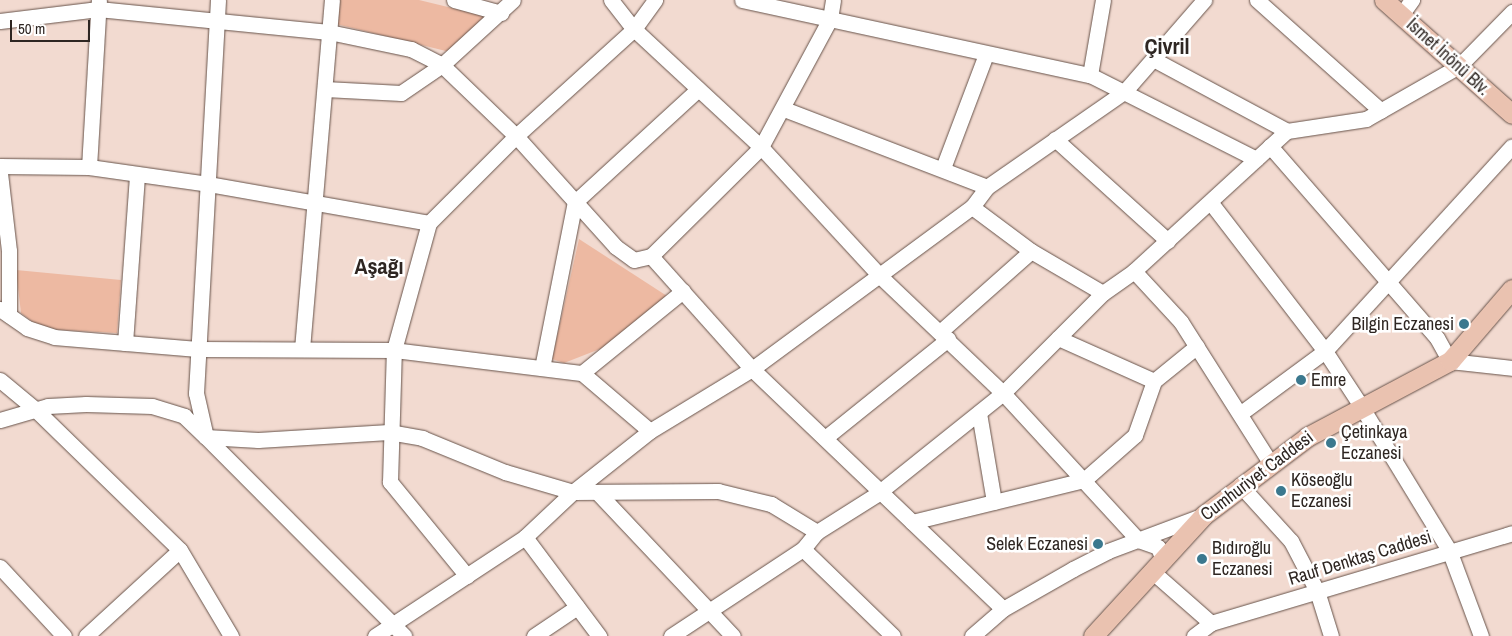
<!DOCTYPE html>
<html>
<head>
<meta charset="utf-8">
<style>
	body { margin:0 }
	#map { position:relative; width:1512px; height:636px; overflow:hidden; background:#f2dad0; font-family:"Archivo Narrow",sans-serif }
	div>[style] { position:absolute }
	.green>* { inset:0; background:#edb9a2 }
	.roads { filter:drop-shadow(0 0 1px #67534a) drop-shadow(0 0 1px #67534a) }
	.minor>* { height:15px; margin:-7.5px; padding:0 7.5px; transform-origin:7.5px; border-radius:7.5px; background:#fff }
	.major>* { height:19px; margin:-9.5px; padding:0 9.5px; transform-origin:9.5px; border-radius:9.5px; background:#eac2b0 }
	.dots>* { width:14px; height:14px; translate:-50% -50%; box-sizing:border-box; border:2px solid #fff; border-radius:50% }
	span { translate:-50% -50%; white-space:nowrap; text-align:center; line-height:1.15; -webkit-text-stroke:5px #fff; paint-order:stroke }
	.street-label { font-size:18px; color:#2e2622 }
	.poi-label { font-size:18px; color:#2e2622 }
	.right { translate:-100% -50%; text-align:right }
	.left { translate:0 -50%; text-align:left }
	.district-label { font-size:22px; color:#2e2622; font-weight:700 }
	.scale { position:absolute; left:10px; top:20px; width:80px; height:22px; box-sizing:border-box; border:2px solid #2e2622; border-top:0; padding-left:6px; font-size:15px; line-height:18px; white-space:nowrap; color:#2e2622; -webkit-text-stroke:4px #fff; paint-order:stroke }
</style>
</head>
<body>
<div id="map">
	<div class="green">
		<div style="clip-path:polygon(338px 0,419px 0,485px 16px,450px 52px,336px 24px)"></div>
		<div style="clip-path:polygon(579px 239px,667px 296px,605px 347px,564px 363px,552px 359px)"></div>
		<div style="clip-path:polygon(16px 270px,121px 280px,117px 333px,42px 329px,21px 313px)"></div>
	</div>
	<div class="roads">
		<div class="minor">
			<div style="left:218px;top:0;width:394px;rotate:93.2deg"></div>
			<div style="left:196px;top:393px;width:45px;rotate:77.2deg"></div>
			<div style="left:206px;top:437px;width:281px;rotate:45.1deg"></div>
			<div style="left:454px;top:0;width:49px;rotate:15.5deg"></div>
			<div style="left:611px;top:0;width:37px;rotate:52deg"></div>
			<div style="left:634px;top:29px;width:173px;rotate:42.9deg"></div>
			<div style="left:761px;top:147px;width:176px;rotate:47.3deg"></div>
			<div style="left:880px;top:276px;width:170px;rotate:43.6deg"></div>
			<div style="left:1003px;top:393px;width:200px;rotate:47.4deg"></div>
			<div style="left:1138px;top:540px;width:21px;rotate:19deg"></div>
			<div style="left:1158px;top:547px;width:14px;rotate:69deg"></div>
			<div style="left:742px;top:0;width:356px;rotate:12.2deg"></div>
			<div style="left:1090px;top:75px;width:186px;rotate:26.8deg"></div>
			<div style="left:1257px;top:0;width:166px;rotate:41.8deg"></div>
			<div style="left:1401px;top:15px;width:19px;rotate:-54deg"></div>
			<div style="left:0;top:21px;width:99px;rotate:-7deg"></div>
			<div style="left:98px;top:9px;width:232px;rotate:5.7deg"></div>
			<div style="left:329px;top:32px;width:84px;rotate:11.7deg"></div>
			<div style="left:411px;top:49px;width:35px;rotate:27deg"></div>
			<div style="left:442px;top:65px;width:103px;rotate:43.8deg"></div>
			<div style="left:516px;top:136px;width:149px;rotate:48deg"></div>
			<div style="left:616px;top:247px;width:22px;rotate:36deg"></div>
			<div style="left:634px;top:260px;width:17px;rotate:-13deg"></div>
			<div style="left:651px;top:256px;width:155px;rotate:-44.7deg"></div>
			<div style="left:761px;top:147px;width:145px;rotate:-61.7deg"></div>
			<div style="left:830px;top:19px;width:19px;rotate:-81deg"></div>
			<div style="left:1153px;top:59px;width:152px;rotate:28.2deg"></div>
			<div style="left:1090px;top:75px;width:76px;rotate:-80.2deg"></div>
			<div style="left:325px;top:89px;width:76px;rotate:3deg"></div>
			<div style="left:401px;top:93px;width:50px;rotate:-34.3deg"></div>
			<div style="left:442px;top:65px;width:96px;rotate:-42.5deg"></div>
			<div style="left:784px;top:109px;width:217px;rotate:21deg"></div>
			<div style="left:1055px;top:139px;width:152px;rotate:42.1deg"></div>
			<div style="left:1270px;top:146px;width:254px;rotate:49deg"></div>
			<div style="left:1437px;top:338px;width:26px;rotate:61deg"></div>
			<div style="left:1450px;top:361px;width:62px;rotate:6.4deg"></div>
			<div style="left:0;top:166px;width:89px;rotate:0.6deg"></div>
			<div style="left:89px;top:167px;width:120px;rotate:8.1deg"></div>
			<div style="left:208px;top:184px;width:224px;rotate:10deg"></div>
			<div style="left:89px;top:167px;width:167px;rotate:-86.6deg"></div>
			<div style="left:943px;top:168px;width:122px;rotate:-69.3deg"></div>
			<div style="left:0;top:173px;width:79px;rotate:83.4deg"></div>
			<div style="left:9px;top:251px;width:64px;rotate:90deg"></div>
			<div style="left:1211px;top:203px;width:187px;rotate:52.4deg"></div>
			<div style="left:1325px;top:351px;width:66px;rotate:56.8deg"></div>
			<div style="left:1361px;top:406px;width:169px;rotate:58.6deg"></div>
			<div style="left:1449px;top:550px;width:92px;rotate:69.6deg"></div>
			<div style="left:972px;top:207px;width:74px;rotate:36.7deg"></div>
			<div style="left:1031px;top:251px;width:83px;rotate:30.3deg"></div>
			<div style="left:651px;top:256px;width:152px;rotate:48.2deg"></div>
			<div style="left:752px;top:369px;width:347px;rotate:43.7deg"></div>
			<div style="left:1134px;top:271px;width:69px;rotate:47.3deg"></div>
			<div style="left:1181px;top:322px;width:166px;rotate:57.6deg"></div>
			<div style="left:0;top:309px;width:33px;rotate:35deg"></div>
			<div style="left:27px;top:328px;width:28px;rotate:18deg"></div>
			<div style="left:54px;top:337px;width:144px;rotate:4.8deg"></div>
			<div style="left:198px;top:349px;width:196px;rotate:0.3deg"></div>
			<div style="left:394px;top:350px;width:189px;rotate:7deg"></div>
			<div style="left:582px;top:373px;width:130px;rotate:-39.1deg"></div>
			<div style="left:941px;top:331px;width:120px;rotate:-41.6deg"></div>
			<div style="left:1058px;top:338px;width:105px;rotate:24.1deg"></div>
			<div style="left:125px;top:343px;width:169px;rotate:-85.9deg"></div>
			<div style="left:302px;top:349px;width:350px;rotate:-85.1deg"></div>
			<div style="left:542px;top:368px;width:169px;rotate:-78.8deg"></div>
			<div style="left:575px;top:202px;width:164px;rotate:-42.5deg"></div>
			<div style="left:582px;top:373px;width:89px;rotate:40.5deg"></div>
			<div style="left:0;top:380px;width:45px;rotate:39.6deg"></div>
			<div style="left:35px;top:409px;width:202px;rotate:44.2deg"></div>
			<div style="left:180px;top:550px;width:100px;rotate:59.3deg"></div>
			<div style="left:979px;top:413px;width:90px;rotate:80.4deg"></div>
			<div style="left:1241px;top:413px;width:104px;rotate:-36.4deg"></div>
			<div style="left:1325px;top:351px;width:277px;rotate:-47.6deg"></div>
			<div style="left:0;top:420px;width:50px;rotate:-16.3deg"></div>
			<div style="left:48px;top:406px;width:38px;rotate:-3deg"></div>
			<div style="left:86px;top:404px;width:66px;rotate:1.7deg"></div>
			<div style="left:152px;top:406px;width:34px;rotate:17deg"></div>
			<div style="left:184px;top:416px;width:30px;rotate:44deg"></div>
			<div style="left:206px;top:437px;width:52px;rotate:3.3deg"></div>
			<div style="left:258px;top:440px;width:131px;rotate:-3.5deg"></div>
			<div style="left:389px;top:432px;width:34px;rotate:10deg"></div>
			<div style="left:422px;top:438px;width:90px;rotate:22.3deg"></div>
			<div style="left:505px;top:472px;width:71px;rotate:16.4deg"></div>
			<div style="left:573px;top:492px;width:145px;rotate:-0.4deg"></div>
			<div style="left:718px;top:491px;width:55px;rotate:13.8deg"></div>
			<div style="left:771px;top:504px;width:54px;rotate:31.3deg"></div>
			<div style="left:825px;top:438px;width:158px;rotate:-38.8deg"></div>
			<div style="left:1240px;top:485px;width:76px;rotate:47.7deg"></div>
			<div style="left:1291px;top:541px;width:56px;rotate:62.5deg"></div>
			<div style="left:1317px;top:591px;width:47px;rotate:72.7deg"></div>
			<div style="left:599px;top:494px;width:195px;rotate:46.7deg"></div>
			<div style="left:912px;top:522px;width:177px;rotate:-13.7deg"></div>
			<div style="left:1084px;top:480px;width:68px;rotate:-41.4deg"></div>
			<div style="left:1135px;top:435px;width:57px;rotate:-70.6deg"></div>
			<div style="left:1154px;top:381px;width:55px;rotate:-39.1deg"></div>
			<div style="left:525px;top:537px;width:124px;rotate:53.2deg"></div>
			<div style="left:803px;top:549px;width:125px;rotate:44deg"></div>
			<div style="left:0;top:567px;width:94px;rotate:47.2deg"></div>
			<div style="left:1154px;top:573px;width:76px;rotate:41.3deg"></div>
			<div style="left:467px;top:576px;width:122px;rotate:-129.3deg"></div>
			<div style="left:390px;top:482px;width:132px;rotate:-88.3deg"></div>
			<div style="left:394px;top:350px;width:132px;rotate:-74.6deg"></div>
			<div style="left:429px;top:223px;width:123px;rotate:-45deg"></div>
			<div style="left:516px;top:136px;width:159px;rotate:-42.2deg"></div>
			<div style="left:634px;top:29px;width:36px;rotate:-54deg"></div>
			<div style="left:86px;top:636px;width:127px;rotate:-42.5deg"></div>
			<div style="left:375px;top:636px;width:180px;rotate:-33.4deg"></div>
			<div style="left:525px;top:537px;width:66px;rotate:-43.2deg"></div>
			<div style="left:573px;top:492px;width:98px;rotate:-38.4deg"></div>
			<div style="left:650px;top:431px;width:119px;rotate:-31.3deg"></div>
			<div style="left:752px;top:369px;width:273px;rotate:-36.4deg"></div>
			<div style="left:972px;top:207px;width:25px;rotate:-53deg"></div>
			<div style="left:987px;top:187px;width:168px;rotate:-34.8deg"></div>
			<div style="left:1125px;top:91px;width:121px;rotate:-49deg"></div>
			<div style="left:534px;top:636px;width:52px;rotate:-34deg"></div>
			<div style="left:671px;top:636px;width:158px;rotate:-33.4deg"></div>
			<div style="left:803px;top:549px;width:22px;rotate:-51deg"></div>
			<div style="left:817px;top:532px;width:71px;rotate:-32.3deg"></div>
			<div style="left:877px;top:494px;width:161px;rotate:-38.7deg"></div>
			<div style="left:1003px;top:393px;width:141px;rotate:-45deg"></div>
			<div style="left:1103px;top:293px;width:38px;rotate:-35deg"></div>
			<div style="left:1134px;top:271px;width:207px;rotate:-42.5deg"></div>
			<div style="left:1287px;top:131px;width:80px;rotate:-8.6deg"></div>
			<div style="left:1366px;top:119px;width:107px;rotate:-29.7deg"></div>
			<div style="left:1459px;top:66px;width:76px;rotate:-45.5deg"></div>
			<div style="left:972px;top:636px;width:41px;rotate:-41.1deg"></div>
			<div style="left:1003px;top:609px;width:81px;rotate:-29.7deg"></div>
			<div style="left:1073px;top:569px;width:39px;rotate:-27deg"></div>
			<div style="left:1108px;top:551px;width:99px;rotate:-20.6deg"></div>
			<div style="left:1194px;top:636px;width:21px;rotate:-37deg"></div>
			<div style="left:1211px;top:623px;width:314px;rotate:-16.6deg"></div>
		</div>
		<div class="major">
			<div style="left:1384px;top:0;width:171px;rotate:41.7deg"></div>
			<div style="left:1093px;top:636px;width:164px;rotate:-47.5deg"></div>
			<div style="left:1204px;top:515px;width:129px;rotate:-37.1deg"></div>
			<div style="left:1307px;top:437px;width:162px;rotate:-28deg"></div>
			<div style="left:1450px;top:361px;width:95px;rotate:-49.3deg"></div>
		</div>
	</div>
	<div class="dots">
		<div style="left:1464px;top:324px;background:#3b788e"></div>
		<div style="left:1301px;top:380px;background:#3b788e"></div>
		<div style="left:1331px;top:443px;background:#3b788e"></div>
		<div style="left:1281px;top:491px;background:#3b788e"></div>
		<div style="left:1098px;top:544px;background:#3b788e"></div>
		<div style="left:1202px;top:559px;background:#3b788e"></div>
	</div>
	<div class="street-label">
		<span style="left:1448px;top:57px;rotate:42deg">İsmet İnönü Blv.</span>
		<span style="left:1257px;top:476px;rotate:-37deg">Cumhuriyet Caddesi</span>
		<span style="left:1360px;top:558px;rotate:-17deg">Rauf Denktaş Caddesi</span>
	</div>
	<div class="poi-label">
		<span class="right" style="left:1454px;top:324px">Bilgin Eczanesi</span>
		<span class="left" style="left:1311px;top:380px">Emre</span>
		<span class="left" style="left:1341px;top:443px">Çetinkaya<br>Eczanesi</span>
		<span class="left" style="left:1291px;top:491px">Köseoğlu<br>Eczanesi</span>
		<span class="right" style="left:1088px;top:544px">Selek Eczanesi</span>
		<span class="left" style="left:1212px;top:559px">Bıdıroğlu<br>Eczanesi</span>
	</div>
	<div class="district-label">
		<span style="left:1167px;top:47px">Çivril</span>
		<span style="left:379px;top:267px">Aşağı</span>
	</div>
	<div class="scale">50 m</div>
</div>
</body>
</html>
